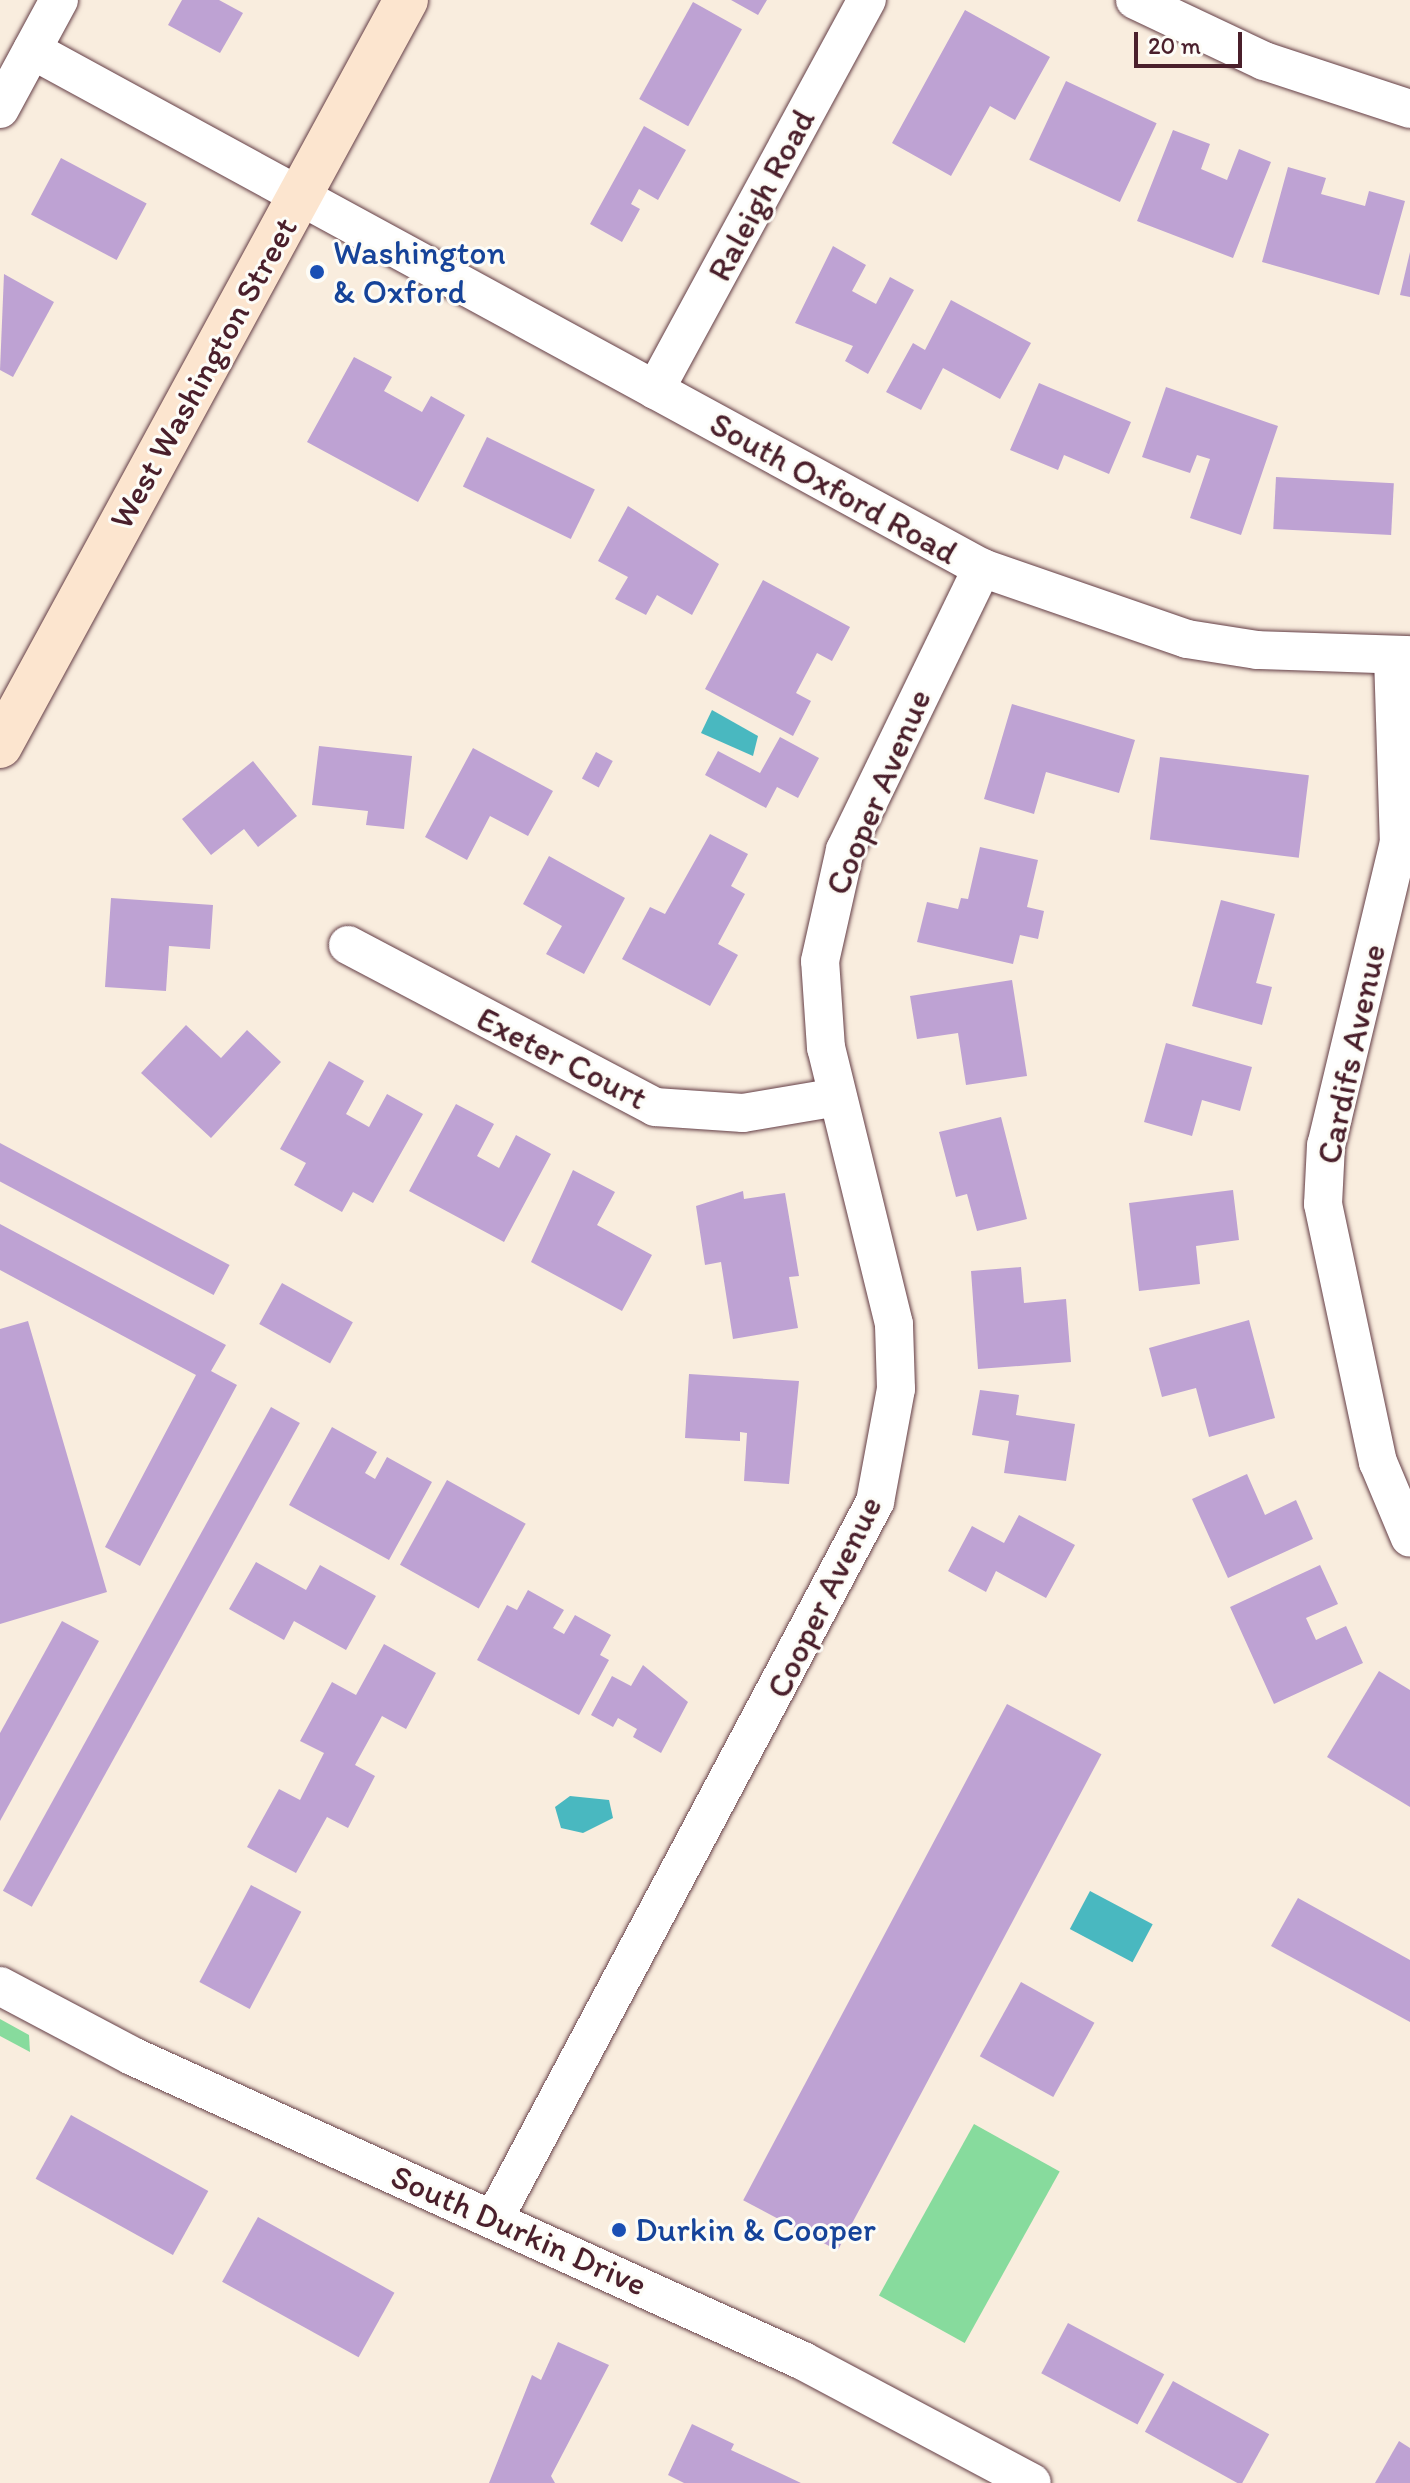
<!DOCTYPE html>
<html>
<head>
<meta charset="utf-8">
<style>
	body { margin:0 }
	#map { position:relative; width:1410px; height:2483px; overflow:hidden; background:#f9edde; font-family:Itim,sans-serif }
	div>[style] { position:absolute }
	.green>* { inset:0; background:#87db9d; transform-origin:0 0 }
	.water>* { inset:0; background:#49b8c0; transform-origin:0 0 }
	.building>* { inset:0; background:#bea2d3; transform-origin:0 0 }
	.roads { filter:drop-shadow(0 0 2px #643e46) drop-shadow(0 0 2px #643e46) }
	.street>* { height:38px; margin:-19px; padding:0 19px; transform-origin:19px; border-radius:19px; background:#fff }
	.secondary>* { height:44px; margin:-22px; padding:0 22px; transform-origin:22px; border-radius:22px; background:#fce5cf }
	.dots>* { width:22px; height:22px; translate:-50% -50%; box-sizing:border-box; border:4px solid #fdfcf7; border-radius:50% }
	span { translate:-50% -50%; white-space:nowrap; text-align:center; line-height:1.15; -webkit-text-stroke:6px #fdfcf7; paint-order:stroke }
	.street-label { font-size:34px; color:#4a1f2b }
	.transit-label { font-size:34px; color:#164399 }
	.left { translate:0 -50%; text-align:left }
	.scale { position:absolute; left:1134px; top:32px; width:108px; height:36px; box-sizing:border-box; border:4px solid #4a1f2b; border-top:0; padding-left:10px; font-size:24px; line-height:28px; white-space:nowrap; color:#4a1f2b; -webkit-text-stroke:6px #fdfcf7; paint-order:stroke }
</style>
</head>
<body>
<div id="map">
	<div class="green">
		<div style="clip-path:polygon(0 2019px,29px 2035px,30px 2052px,0 2036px)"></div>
		<div style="left:974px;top:2124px;width:98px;height:196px;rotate:29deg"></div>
	</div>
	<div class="water">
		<div style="clip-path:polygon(712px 710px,758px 736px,753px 756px,701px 733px)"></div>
		<div style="clip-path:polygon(570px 1796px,609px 1800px,613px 1818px,583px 1833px,561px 1828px,555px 1807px)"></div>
		<div style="left:1090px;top:1891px;width:71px;height:43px;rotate:28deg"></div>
	</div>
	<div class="building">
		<div style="clip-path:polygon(182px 0,219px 0,243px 13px,220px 53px,168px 25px)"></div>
		<div style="clip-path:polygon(731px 0,767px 0,758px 15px)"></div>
		<div style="left:693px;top:2px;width:56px;height:111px;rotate:29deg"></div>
		<div style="clip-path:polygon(965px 10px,1050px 57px,1015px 120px,990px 106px,951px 176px,892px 143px)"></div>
		<div style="left:1066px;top:81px;width:100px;height:87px;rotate:25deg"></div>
		<div style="clip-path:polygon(644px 126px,686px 150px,658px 200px,639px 189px,631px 204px,640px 209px,622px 242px,590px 224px)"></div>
		<div style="clip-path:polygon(1173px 130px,1210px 144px,1201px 169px,1227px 180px,1239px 149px,1271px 162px,1233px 258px,1137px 221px)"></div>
		<div style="left:61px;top:158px;width:97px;height:64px;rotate:28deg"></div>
		<div style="clip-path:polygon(1288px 167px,1326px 178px,1321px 194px,1365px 206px,1369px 191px,1405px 201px,1379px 295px,1262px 262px)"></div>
		<div style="clip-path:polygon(833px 246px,866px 265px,852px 291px,876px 304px,890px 277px,914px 290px,868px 374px,845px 361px,853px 346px,795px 323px)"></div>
		<div style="clip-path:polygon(1410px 252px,1410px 297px,1400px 295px)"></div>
		<div style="clip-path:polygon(4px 274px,54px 302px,13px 377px,0 370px)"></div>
		<div style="clip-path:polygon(951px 300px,1031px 343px,1000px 399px,943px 368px,921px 410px,886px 392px,913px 343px,925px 350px)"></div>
		<div style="clip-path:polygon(354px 357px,392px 377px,384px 391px,422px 412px,431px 396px,465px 415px,418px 502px,307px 442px)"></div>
		<div style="clip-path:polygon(1039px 383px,1131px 422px,1109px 474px,1064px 455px,1058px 470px,1010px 450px)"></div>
		<div style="clip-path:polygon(1166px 387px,1278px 426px,1241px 535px,1190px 518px,1210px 459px,1197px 455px,1190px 473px,1142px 457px)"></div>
		<div style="left:487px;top:437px;width:120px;height:55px;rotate:26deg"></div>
		<div style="left:1276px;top:477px;width:118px;height:52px;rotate:3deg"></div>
		<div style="clip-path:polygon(628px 506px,719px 564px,692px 615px,657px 595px,646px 615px,615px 599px,628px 577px,598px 561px)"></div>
		<div style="clip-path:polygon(763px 580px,850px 627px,832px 661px,817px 653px,796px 693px,811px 701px,793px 736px,705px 689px)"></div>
		<div style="clip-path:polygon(1012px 704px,1135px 740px,1119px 793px,1046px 772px,1034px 814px,984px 799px)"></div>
		<div style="clip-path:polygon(780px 737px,819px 758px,798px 798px,777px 787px,766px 808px,705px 775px,718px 751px,760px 773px)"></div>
		<div style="clip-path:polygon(319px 746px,412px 756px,404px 829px,366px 825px,368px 811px,312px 805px)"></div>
		<div style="clip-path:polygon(473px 748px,553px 791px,528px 836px,490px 816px,467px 860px,425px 837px)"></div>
		<div style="left:596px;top:752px;width:19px;height:30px;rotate:28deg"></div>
		<div style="left:1160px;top:757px;width:150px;height:83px;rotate:7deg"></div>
		<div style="clip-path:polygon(253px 761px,297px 816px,258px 847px,244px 829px,211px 855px,182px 819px)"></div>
		<div style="clip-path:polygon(710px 834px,748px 854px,731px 886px,745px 894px,718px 944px,738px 955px,710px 1006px,622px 959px,650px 907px,665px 914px)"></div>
		<div style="clip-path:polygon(980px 847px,1038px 860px,1027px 907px,1044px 911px,1038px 939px,1020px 935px,1013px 964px,917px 942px,927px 902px,958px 909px,961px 898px,968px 899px)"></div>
		<div style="clip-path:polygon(549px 856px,625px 898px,584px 974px,546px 954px,562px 926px,523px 904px)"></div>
		<div style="clip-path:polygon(111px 898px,213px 905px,210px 949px,169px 946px,166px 991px,105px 987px)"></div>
		<div style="clip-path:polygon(1221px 900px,1275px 914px,1256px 983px,1272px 987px,1262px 1025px,1192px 1006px)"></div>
		<div style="clip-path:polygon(1012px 980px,1027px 1076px,966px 1085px,958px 1033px,917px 1039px,910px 996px)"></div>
		<div style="clip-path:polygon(186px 1025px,221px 1058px,247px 1030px,281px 1062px,211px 1138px,141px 1073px)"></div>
		<div style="clip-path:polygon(1166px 1043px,1252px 1067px,1240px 1111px,1202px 1100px,1192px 1136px,1144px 1122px)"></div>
		<div style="clip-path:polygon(329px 1061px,364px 1081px,346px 1114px,369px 1127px,387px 1094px,423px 1114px,373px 1203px,353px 1192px,342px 1212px,294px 1185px,306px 1163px,280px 1149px)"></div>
		<div style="clip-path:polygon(456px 1104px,494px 1124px,477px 1156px,499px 1168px,516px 1135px,551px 1154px,504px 1242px,409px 1191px)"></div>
		<div style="clip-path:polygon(1001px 1117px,1027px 1219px,977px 1231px,967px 1194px,956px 1197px,939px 1132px)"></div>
		<div style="left:0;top:1143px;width:260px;height:34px;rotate:28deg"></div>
		<div style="clip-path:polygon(573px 1170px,615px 1192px,597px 1225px,652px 1255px,622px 1311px,531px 1262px)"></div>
		<div style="clip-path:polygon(1233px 1190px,1239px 1240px,1196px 1246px,1200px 1284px,1139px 1291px,1129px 1203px)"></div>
		<div style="clip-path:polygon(743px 1191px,744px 1199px,785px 1193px,799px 1276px,789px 1277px,798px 1328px,733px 1339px,721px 1262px,705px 1265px,696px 1206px)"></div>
		<div style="clip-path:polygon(0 1224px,226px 1345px,211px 1371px,237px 1385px,140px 1566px,105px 1547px,196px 1375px,0 1270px)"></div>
		<div style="clip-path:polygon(1021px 1267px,1024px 1303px,1066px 1299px,1071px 1362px,978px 1369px,971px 1271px)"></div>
		<div style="left:282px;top:1283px;width:81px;height:47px;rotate:29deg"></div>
		<div style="clip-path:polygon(1249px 1320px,1275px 1418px,1209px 1437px,1196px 1388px,1162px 1397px,1149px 1348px)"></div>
		<div style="clip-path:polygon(28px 1321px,107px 1592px,0 1624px,0 1329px)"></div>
		<div style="clip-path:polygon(689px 1374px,799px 1381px,789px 1484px,744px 1481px,747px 1433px,740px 1432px,740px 1441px,685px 1438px)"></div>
		<div style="clip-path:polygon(980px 1390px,1019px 1395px,1016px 1415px,1075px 1424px,1066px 1481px,1004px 1473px,1009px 1441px,972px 1435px)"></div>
		<div style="left:271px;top:1407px;width:33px;height:553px;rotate:29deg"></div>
		<div style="clip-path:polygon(332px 1427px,377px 1452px,365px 1473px,375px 1479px,387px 1457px,432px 1482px,389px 1560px,289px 1505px)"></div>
		<div style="clip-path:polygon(1247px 1474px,1265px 1515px,1296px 1500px,1313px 1539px,1228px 1578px,1192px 1499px)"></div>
		<div style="left:447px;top:1480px;width:90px;height:97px;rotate:29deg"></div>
		<div style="clip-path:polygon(1019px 1515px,1075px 1545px,1046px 1598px,996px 1571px,986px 1592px,948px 1571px,972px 1526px,1004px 1543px)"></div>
		<div style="clip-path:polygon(256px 1562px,306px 1590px,320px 1565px,376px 1596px,346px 1650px,294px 1621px,284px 1640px,229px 1609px)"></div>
		<div style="clip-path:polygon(1320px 1565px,1338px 1604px,1306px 1618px,1316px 1640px,1346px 1626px,1363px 1663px,1274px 1704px,1230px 1607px)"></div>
		<div style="clip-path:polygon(528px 1590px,564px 1610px,553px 1628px,564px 1634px,575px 1615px,611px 1635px,600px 1655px,609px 1660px,579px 1715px,477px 1660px,507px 1605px,517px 1610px)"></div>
		<div style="clip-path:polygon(62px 1621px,99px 1641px,0 1821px,0 1733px)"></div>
		<div style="clip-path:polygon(384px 1644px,436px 1673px,406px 1729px,382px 1716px,355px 1765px,375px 1776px,348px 1828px,327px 1817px,296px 1873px,247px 1847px,279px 1789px,300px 1800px,324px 1753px,300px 1741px,332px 1682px,356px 1695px)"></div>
		<div style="clip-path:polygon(643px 1665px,688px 1702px,661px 1753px,633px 1737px,637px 1729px,618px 1718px,613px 1727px,591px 1715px,612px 1676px,631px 1686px)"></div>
		<div style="clip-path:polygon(1379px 1671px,1410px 1690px,1410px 1807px,1327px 1757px)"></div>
		<div style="left:1007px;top:1704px;width:107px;height:562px;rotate:28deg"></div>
		<div style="left:251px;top:1885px;width:57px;height:110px;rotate:28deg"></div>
		<div style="clip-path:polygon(1298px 1898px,1410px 1960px,1410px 2022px,1271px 1946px)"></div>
		<div style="left:1021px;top:1982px;width:84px;height:85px;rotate:29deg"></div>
		<div style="left:71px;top:2115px;width:157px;height:73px;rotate:29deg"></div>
		<div style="left:258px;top:2217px;width:156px;height:74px;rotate:29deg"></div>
		<div style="left:1068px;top:2323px;width:109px;height:57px;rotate:28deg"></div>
		<div style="clip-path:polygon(558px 2342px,609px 2365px,551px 2476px,555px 2483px,489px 2483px,532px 2375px,541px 2380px)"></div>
		<div style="left:1173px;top:2381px;width:110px;height:58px;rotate:29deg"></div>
		<div style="clip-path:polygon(692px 2424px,734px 2444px,731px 2450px,801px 2483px,684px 2483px,668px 2475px)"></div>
		<div style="clip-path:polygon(1399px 2441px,1410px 2448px,1410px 2483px,1375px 2483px)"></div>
	</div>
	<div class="roads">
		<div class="street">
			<div style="left:1135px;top:0;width:143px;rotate:25.3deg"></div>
			<div style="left:1264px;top:61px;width:154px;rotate:18.2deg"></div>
			<div style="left:32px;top:50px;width:1082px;rotate:28.6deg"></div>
			<div style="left:982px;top:568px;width:217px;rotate:19.1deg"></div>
			<div style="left:1187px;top:639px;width:71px;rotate:8.9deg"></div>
			<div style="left:1257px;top:650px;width:153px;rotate:1.9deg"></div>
			<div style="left:0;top:109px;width:124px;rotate:-61.6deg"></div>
			<div style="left:655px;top:390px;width:444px;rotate:-61.5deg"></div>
			<div style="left:1393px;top:656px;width:186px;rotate:88.2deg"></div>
			<div style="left:1399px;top:842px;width:312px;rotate:103.5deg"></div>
			<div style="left:1326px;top:1145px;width:59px;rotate:92.9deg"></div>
			<div style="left:1323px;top:1204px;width:264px;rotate:78deg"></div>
			<div style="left:1378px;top:1462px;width:82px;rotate:67.2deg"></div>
			<div style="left:348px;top:945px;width:347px;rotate:27.8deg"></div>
			<div style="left:655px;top:1107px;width:88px;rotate:3.9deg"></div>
			<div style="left:743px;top:1113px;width:96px;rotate:-9.6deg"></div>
			<div style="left:0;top:1986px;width:149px;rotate:27.9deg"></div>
			<div style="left:132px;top:2056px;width:737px;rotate:24.44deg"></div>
			<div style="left:803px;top:2361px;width:259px;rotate:28deg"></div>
			<div style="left:495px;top:2217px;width:810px;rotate:-62.01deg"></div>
			<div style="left:875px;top:1502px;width:115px;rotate:-79.5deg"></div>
			<div style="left:896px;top:1389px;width:65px;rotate:-91.8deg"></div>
			<div style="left:894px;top:1324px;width:284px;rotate:-103.8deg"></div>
			<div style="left:826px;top:1048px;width:87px;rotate:-93.9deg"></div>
			<div style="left:820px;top:961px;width:114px;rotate:-77.3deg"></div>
			<div style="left:845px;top:850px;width:314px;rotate:-64.1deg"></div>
		</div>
		<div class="secondary">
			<div style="left:0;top:746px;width:849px;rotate:-61.44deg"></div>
		</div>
	</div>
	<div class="dots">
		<div style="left:317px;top:272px;background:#1a4fb4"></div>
		<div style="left:619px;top:2230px;background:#1a4fb4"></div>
	</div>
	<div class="street-label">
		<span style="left:761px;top:195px;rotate:-62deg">Raleigh Road</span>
		<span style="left:203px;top:373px;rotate:-61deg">West Washington Street</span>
		<span style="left:834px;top:488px;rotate:29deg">South Oxford Road</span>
		<span style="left:878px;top:792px;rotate:-67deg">Cooper Avenue</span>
		<span style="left:1351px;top:1054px;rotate:-78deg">Cardifs Avenue</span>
		<span style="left:562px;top:1058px;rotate:27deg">Exeter Court</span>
		<span style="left:824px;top:1597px;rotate:-64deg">Cooper Avenue</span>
		<span style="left:519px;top:2230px;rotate:24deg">South Durkin Drive</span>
	</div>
	<div class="transit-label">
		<span class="left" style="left:333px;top:272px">Washington<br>&amp; Oxford</span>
		<span class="left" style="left:635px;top:2230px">Durkin &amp; Cooper</span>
	</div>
	<div class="scale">20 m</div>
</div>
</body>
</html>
